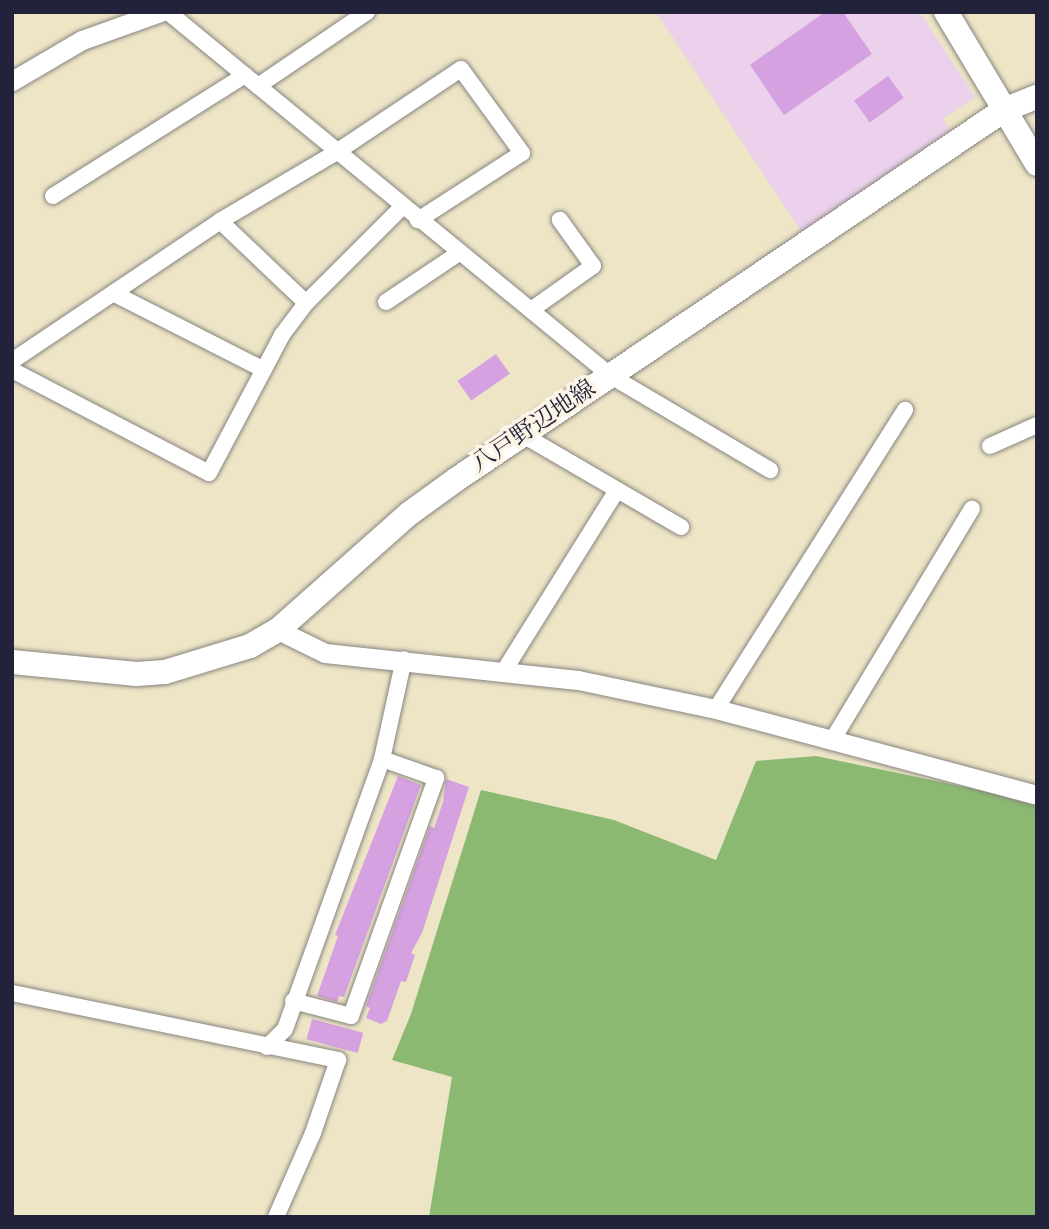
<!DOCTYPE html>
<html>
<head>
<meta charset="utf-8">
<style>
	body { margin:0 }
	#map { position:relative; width:1049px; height:1229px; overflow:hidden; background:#ede5c6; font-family:"IM FELL DW Pica","Noto Serif JP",serif }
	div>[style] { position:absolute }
	.built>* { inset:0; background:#ebd1eb }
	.forest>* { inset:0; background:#8bb972 }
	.building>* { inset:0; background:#d5a1e0; transform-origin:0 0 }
	.roads { filter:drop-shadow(0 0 2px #888480) drop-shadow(0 0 2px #888480) }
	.minor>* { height:16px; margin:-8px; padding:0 8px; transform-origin:8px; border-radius:8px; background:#fff }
	.tertiary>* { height:19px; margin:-9.5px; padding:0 9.5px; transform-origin:9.5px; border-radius:9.5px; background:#fff }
	.primary>* { height:24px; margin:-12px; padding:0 12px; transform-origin:12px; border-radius:12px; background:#fff }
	span { translate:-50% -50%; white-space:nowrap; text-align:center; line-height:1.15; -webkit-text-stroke:7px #fcf5e5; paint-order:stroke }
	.street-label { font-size:24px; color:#22223b }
	.frame { position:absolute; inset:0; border:14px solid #22223b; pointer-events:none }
</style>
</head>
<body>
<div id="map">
	<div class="built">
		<div style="clip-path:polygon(656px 12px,920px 12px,975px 97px,943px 119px,950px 130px,802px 232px)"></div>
	</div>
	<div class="forest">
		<div style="clip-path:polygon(816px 756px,1037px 802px,1037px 1217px,429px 1217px,452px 1077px,392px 1060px,411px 1014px,481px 790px,614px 820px,716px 860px,756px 761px)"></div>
	</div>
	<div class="building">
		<div style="clip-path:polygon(825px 12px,843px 12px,872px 54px,784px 115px,750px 65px)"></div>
		<div style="left:888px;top:76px;width:27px;height:42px;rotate:54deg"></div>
		<div style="left:496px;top:354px;width:24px;height:47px;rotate:55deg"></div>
		<div style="clip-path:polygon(398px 776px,421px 785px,344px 997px,339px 996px,337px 1002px,324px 998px,317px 996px,338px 936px,335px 935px)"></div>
		<div style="clip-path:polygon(446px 779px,469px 787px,422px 933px,411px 953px,415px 955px,406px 982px,401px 981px,387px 1021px,381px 1024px,366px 1018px,370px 1008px,366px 1006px,430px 826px,434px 828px,443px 802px)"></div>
		<div style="left:312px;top:1019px;width:53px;height:21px;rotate:15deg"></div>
	</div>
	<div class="roads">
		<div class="minor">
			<div style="left:168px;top:12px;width:573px;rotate:39.41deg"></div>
			<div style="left:611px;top:376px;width:185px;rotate:30.6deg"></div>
			<div style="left:258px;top:86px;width:132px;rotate:-34.2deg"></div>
			<div style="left:53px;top:196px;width:227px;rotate:-32.2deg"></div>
			<div style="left:220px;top:221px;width:119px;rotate:43.6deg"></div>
			<div style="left:113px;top:293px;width:169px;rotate:27deg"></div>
			<div style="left:386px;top:302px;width:88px;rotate:-33.9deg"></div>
			<div style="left:531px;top:310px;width:76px;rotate:-35.4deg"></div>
			<div style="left:593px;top:266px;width:57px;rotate:-125.7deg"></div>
			<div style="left:12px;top:361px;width:251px;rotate:-33.9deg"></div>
			<div style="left:220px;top:221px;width:134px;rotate:-30.6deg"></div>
			<div style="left:335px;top:153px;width:151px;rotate:-33.7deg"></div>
			<div style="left:461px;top:69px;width:104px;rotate:54deg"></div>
			<div style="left:522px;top:153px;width:124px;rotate:147.2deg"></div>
			<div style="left:12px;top:370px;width:222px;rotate:27.6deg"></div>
			<div style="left:209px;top:473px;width:156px;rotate:-62.1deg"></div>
			<div style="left:282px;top:335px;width:40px;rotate:-53deg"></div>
			<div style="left:306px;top:303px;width:136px;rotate:-45deg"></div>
			<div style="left:523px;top:435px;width:183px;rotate:30.2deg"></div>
			<div style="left:990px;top:446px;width:51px;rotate:-24.1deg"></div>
			<div style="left:504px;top:671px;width:213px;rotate:-58deg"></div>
			<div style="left:716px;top:709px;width:354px;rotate:-57.7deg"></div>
			<div style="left:833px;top:739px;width:269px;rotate:-58.9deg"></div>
			<div style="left:12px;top:993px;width:333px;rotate:11.6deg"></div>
			<div style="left:338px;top:1060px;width:77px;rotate:108.9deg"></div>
			<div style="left:313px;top:1133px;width:92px;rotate:113.8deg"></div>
			<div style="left:293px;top:1001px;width:60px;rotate:14.5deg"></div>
			<div style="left:351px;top:1016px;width:253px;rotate:-70.3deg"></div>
			<div style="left:436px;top:778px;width:57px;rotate:-160.6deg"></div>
			<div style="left:267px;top:1047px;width:25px;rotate:-45deg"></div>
			<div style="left:285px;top:1029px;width:287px;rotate:-70.2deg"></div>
			<div style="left:382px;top:759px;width:102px;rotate:-77.6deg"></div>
		</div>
		<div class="tertiary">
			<div style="left:12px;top:81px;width:81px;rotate:-30.4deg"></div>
			<div style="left:82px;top:40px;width:83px;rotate:-19.7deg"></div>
			<div style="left:278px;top:630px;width:52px;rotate:26.1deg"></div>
			<div style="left:325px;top:653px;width:254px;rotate:6.1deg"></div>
			<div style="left:578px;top:680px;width:141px;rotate:11.9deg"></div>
			<div style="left:716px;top:709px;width:332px;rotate:15deg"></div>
		</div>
		<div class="primary">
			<div style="left:946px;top:12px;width:177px;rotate:59.1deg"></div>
			<div style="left:12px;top:662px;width:125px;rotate:5.5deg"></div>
			<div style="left:136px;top:674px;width:29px;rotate:-4deg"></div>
			<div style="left:165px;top:672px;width:89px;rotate:-17deg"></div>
			<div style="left:250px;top:646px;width:32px;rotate:-30deg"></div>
			<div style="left:278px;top:630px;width:176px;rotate:-41.6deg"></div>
			<div style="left:410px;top:513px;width:58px;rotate:-35.9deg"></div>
			<div style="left:457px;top:479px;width:660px;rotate:-34deg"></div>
			<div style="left:1004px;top:110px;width:35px;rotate:-22deg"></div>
		</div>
	</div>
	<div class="street-label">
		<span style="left:534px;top:427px;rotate:-34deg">八戸野辺地線</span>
	</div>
	<div class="frame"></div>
</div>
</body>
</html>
